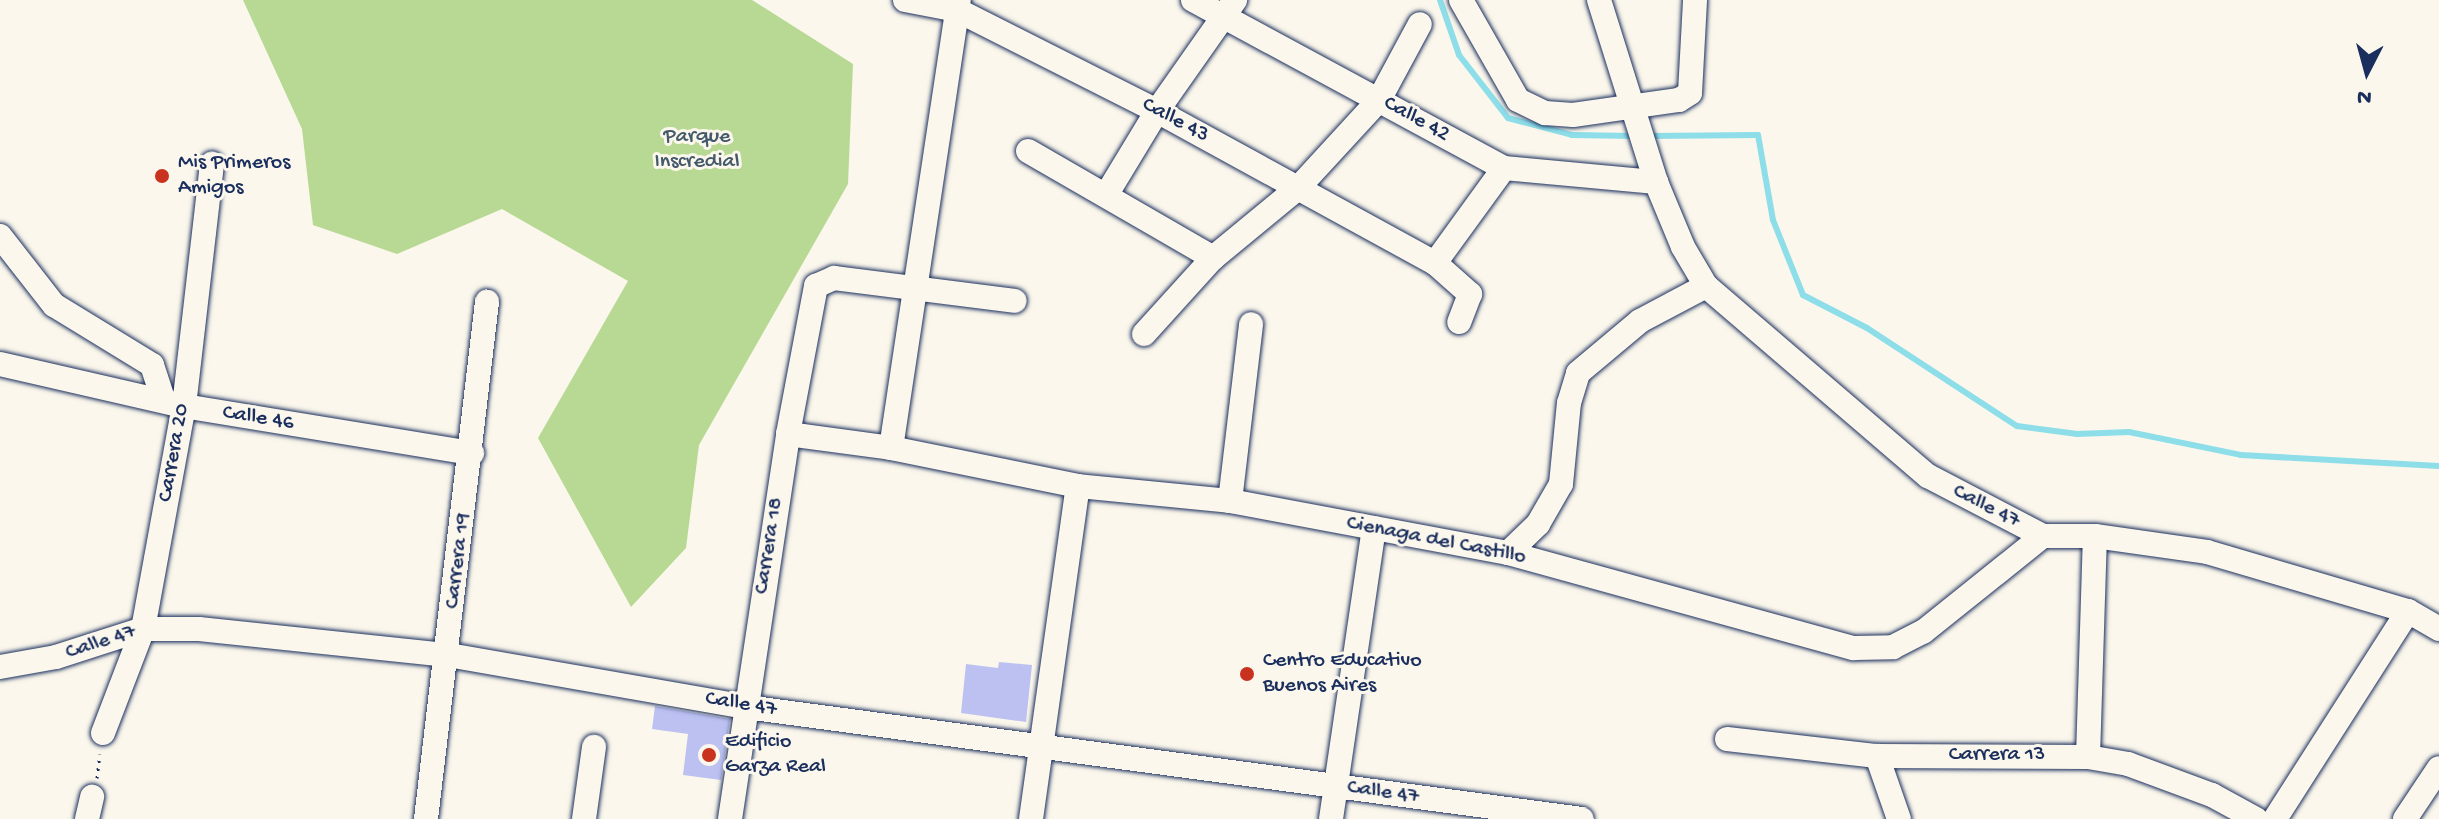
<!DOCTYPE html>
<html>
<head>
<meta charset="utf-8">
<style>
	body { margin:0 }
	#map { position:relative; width:2439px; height:819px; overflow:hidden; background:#fbf7ec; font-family:"Gochi Hand",sans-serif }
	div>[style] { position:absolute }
	.green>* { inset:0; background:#b7d993 }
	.stream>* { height:6px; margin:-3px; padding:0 3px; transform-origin:3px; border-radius:3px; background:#8edee9 }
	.building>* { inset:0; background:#bcc1f2 }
	.path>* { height:3px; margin-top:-1.5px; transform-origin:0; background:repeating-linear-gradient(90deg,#1b2f5e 0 2px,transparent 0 8px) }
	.roads { filter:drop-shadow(0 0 2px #1b2f5e) drop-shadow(0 0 2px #1b2f5e) }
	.minor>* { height:24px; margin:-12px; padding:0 12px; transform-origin:12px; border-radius:12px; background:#fbf7ec }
	.dots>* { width:22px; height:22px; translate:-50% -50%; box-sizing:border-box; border:4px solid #fbf7ec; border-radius:50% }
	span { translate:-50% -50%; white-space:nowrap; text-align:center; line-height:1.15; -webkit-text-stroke:6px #fbf7ec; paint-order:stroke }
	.street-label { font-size:22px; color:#1b2f5e }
	.park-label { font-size:22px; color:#425a6b }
	.poi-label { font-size:22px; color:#1b2f5e }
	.left { translate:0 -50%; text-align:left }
	.north { position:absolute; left:2327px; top:32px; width:80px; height:80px; -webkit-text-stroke:6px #fbf7ec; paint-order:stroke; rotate:186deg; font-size:22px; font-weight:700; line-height:32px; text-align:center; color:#1b2f5e }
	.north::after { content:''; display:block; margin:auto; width:28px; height:36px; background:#1b2f5e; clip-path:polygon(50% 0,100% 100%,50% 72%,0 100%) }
</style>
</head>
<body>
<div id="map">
	<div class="green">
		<div style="clip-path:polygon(243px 0,752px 0,853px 64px,848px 184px,699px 445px,686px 548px,631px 607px,538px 438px,628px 281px,502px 209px,397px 254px,313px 225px,302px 129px)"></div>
	</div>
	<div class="stream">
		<div style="left:1440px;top:0;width:58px;rotate:70.9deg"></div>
		<div style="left:1459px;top:55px;width:80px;rotate:52.1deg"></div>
		<div style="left:1508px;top:118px;width:66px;rotate:14.9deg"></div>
		<div style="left:1572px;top:135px;width:62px;rotate:0.9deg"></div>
		<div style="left:1649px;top:136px;width:109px;rotate:-0.5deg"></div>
		<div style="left:1758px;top:135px;width:86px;rotate:80deg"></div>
		<div style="left:1773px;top:220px;width:81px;rotate:68.2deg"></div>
		<div style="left:1803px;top:295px;width:72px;rotate:27.3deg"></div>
		<div style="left:1867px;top:328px;width:179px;rotate:33.2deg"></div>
		<div style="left:2017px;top:426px;width:61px;rotate:7.6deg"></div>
		<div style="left:2077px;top:434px;width:52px;rotate:-2.2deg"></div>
		<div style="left:2129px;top:432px;width:114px;rotate:11.6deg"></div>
		<div style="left:2241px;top:455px;width:198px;rotate:3.2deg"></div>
	</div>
	<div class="building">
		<div style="clip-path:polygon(999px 662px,1032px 665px,1026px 722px,961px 713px,966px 664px,998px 668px)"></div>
		<div style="clip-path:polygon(655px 706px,730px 719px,721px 780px,683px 775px,688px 734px,652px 729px)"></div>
	</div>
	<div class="path">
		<div style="left:97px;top:778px;width:24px;rotate:-83deg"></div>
	</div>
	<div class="roads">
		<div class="minor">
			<div style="left:905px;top:0;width:53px;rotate:10.9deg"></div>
			<div style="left:957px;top:10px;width:224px;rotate:26.8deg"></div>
			<div style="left:1157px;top:111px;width:317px;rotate:28.7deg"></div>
			<div style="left:1435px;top:263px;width:47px;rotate:41.5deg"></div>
			<div style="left:1470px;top:294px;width:30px;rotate:111deg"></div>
			<div style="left:1193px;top:0;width:353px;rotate:28.4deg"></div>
			<div style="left:1504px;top:168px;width:153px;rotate:5.3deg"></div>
			<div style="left:1461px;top:0;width:115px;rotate:60.3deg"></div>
			<div style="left:1518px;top:100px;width:30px;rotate:26deg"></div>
			<div style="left:1545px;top:113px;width:28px;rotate:4deg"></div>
			<div style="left:1573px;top:115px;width:107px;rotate:-8.1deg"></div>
			<div style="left:1679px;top:100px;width:13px;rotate:-32deg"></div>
			<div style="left:1690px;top:93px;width:93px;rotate:-86.9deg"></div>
			<div style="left:1599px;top:0;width:191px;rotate:72.6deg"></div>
			<div style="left:1656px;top:182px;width:70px;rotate:67.4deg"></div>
			<div style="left:1683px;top:247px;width:45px;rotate:59.5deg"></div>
			<div style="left:1706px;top:286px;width:292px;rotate:40.6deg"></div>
			<div style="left:1928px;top:476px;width:130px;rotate:27.6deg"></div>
			<div style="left:2043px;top:536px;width:52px"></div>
			<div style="left:2095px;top:536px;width:113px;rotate:8.1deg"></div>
			<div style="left:2207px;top:552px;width:209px;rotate:16.4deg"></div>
			<div style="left:2408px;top:611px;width:36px;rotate:30deg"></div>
			<div style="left:1028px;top:151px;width:214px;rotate:30deg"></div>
			<div style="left:1108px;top:192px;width:95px;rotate:-58.8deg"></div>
			<div style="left:1157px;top:111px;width:136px;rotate:-54.9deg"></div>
			<div style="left:0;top:236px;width:88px;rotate:52deg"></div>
			<div style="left:54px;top:305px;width:115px;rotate:31.5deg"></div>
			<div style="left:152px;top:365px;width:36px;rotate:72deg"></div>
			<div style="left:1435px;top:263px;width:117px;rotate:-54deg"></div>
			<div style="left:1144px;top:334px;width:103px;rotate:-47.8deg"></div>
			<div style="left:1213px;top:258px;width:112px;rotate:-39.5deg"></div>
			<div style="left:1299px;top:187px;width:118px;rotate:-47.4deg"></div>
			<div style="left:1379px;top:100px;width:86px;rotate:-61.7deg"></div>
			<div style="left:0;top:364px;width:189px;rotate:12.9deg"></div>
			<div style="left:184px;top:406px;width:292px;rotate:9.3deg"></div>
			<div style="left:788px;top:434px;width:104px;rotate:7.7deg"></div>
			<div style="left:891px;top:448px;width:191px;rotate:11.5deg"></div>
			<div style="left:1078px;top:486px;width:153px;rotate:5.6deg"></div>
			<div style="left:1230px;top:501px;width:283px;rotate:10.6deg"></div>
			<div style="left:1508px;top:553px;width:359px;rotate:15.4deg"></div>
			<div style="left:1854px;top:648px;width:39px;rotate:-1deg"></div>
			<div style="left:1893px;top:647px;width:34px;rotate:-27deg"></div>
			<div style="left:1923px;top:632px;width:154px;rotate:-38.7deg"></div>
			<div style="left:891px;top:448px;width:453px;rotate:-81.4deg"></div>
			<div style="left:1230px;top:501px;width:178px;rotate:-83.2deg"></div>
			<div style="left:1508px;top:553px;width:42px;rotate:-44deg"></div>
			<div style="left:1538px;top:524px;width:46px;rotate:-60.1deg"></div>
			<div style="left:1561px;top:484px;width:81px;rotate:-84.4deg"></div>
			<div style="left:1569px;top:403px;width:31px;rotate:-73deg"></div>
			<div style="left:1578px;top:373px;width:81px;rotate:-40deg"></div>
			<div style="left:1640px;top:321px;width:75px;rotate:-27.9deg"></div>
			<div style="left:0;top:667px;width:57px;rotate:-10.1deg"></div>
			<div style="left:56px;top:657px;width:91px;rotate:-17.8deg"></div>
			<div style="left:143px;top:629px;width:56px"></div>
			<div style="left:199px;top:629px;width:250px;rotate:6deg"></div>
			<div style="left:448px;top:655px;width:303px;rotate:9.9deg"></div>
			<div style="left:746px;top:707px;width:843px;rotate:7.63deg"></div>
			<div style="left:103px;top:733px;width:111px;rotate:-69deg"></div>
			<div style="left:143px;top:629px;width:227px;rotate:-79.6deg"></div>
			<div style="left:184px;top:406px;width:244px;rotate:-83.4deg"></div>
			<div style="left:1727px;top:739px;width:151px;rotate:6.5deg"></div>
			<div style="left:1877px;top:756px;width:211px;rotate:0.3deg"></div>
			<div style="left:2088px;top:757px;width:41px;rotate:9.9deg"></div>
			<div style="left:2128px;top:764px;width:90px;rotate:20.3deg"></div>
			<div style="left:2212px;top:795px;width:50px;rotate:28.6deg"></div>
			<div style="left:1877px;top:756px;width:67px;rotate:70.8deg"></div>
			<div style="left:2088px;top:757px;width:221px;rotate:-88.2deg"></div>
			<div style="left:87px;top:819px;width:23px;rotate:-77deg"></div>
			<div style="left:426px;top:819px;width:521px;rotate:-83.27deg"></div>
			<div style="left:584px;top:819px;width:73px;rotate:-82.1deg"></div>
			<div style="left:730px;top:819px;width:389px;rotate:-81.4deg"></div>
			<div style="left:788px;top:434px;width:151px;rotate:-79.3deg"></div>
			<div style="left:816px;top:286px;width:20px;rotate:-24deg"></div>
			<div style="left:834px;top:278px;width:182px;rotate:7.2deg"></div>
			<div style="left:1031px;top:819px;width:336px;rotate:-82deg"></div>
			<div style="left:1331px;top:819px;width:294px;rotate:-81.6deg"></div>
			<div style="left:2275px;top:819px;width:247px;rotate:-57.4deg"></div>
			<div style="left:2405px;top:819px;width:61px;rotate:-56.3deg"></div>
		</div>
	</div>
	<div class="dots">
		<div style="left:162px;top:176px;background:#c8321e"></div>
		<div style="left:1247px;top:674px;background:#c8321e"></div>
		<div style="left:709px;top:755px;background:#c8321e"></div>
	</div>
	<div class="street-label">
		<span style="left:1416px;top:120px;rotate:29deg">Calle 42</span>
		<span style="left:1175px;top:121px;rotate:28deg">Calle 43</span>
		<span style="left:258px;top:419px;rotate:9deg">Calle 46</span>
		<span style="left:175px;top:453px;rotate:-80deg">Carrera 20</span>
		<span style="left:1986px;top:507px;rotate:27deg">Calle 47</span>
		<span style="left:1436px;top:541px;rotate:11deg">Cienaga del Castillo</span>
		<span style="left:770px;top:546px;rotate:-81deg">Carrera 18</span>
		<span style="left:459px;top:561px;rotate:-83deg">Carrera 19</span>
		<span style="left:101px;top:643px;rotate:-18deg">Calle 47</span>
		<span style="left:741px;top:705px;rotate:9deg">Calle 47</span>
		<span style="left:1997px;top:756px">Carrera 13</span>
		<span style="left:1383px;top:793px;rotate:8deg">Calle 47</span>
	</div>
	<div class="park-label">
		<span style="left:697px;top:150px">Parque<br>Inscredial</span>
	</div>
	<div class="poi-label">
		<span class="left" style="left:178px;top:176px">Mis Primeros<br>Amigos</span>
		<span class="left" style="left:1263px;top:674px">Centro Educativo<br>Buenos Aires</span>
		<span class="left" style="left:725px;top:755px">Edificio<br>Garza Real</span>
	</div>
	<div class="north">N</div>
</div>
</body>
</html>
